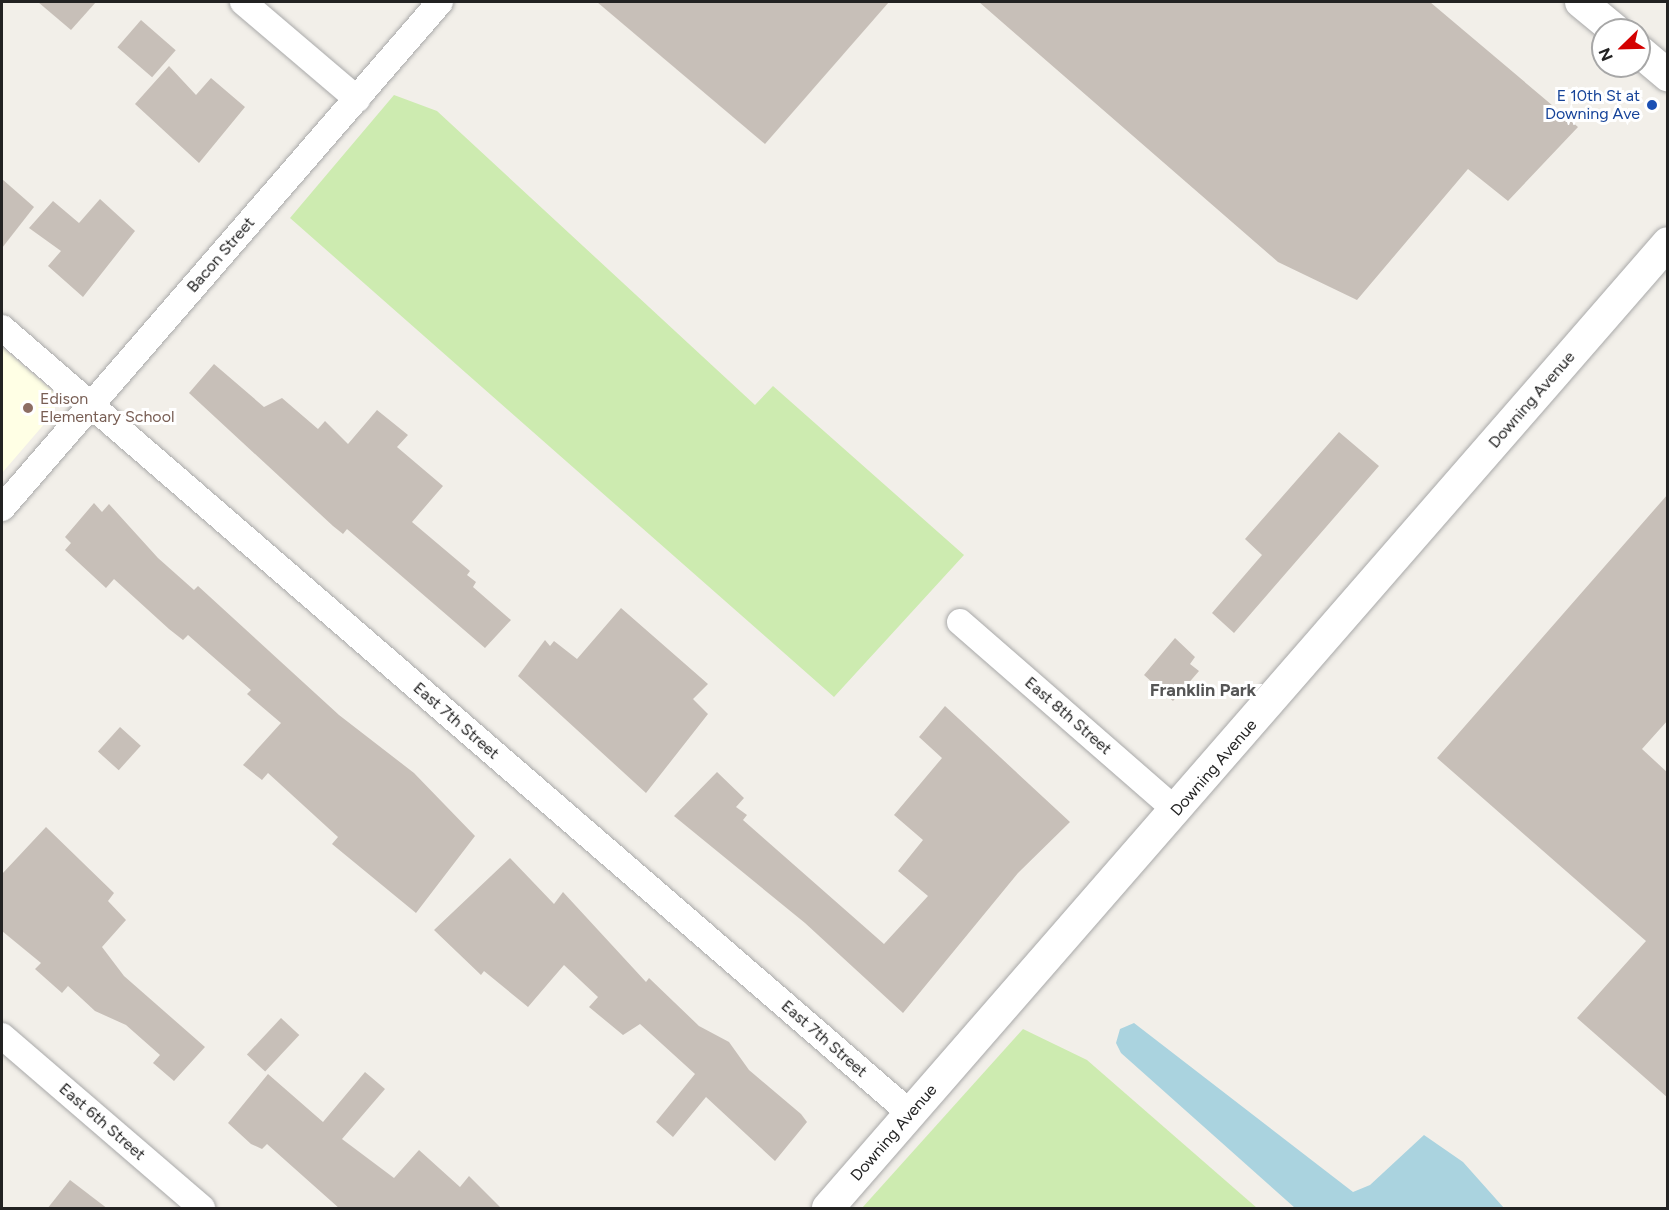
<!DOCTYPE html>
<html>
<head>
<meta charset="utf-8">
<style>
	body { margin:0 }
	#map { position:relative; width:1669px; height:1210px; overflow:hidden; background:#f2efe9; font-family:Figtree,sans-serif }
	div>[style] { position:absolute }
	.education>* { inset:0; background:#ffffe5 }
	.grass>* { inset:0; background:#cdebb0 }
	.water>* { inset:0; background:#aad3df }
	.building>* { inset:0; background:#c7bfb8; transform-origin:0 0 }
	.roads { filter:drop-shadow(0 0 2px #a9a9a9) drop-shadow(0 0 2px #a9a9a9) }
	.minor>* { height:26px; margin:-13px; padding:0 13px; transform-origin:13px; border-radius:13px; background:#fff }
	.tertiary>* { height:32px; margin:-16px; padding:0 16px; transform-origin:16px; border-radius:16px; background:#fff }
	.dots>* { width:16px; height:16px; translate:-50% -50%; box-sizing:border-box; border:3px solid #fff; border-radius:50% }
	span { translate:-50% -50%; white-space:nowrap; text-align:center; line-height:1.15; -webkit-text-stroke:6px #fff; paint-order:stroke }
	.transit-label { font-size:16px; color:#164399 }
	.right { translate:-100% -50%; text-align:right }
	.street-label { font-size:16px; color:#222 }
	.education-label { font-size:16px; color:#785e54 }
	.left { translate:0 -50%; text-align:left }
	.neighbourhood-label { font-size:18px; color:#555; font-weight:700 }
	.frame { position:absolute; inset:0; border:3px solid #222; pointer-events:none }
	.north { position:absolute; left:1591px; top:18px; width:60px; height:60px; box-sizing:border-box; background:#fff; border:2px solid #a7a7a7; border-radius:50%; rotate:247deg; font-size:16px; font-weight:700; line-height:24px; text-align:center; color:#222 }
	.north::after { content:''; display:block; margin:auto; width:21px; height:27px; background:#d40000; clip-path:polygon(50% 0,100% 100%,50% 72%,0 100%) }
</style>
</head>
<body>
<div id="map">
	<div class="education">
		<div style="clip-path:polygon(2px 347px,55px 393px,57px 402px,52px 415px,2px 473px)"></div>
	</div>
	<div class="grass">
		<div style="clip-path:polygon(394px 95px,437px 111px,755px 405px,773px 386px,964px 555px,834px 697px,290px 218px)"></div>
		<div style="clip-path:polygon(1023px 1029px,1087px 1060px,1257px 1208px,862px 1208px)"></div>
	</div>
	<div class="water">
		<div style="clip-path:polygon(1134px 1023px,1353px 1192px,1370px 1185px,1424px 1135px,1463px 1162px,1504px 1208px,1295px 1208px,1121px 1053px,1116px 1043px,1120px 1029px)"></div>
	</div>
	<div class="building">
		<div style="clip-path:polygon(38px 2px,96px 2px,71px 30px)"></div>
		<div style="clip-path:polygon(597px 2px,889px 2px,765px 144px)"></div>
		<div style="clip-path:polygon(979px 2px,1430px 2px,1578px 127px,1508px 201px,1468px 169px,1357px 300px,1278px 262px)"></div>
		<div style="left:141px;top:20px;width:46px;height:36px;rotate:41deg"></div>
		<div style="clip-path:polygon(169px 66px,196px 95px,211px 78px,245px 107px,199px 163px,135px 104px)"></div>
		<div style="clip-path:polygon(2px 179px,34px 207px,2px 248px)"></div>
		<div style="clip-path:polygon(100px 199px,135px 231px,83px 297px,48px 266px,61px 251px,29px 228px,53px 201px,79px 223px)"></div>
		<div style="clip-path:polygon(214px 364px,264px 407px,282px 398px,318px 429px,325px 421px,348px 444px,377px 410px,408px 435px,397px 447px,443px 486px,412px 522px,470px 571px,467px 575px,476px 582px,473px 587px,511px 620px,485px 648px,347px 529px,343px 534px,333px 526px,189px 393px)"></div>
		<div style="clip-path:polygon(1339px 432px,1379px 466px,1234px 633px,1212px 613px,1262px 555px,1245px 539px)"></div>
		<div style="clip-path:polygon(1668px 494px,1668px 720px,1642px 749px,1668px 773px,1668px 1098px,1577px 1018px,1646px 941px,1437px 758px)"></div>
		<div style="clip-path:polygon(94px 503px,102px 512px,109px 504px,158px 558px,194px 590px,198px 586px,339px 715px,414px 773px,475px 836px,416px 913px,332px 844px,338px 837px,268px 773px,262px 780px,243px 765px,281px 723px,247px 694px,251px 690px,188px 635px,183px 640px,169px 629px,114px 579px,106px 588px,65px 550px,71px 543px,65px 537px)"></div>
		<div style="clip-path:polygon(621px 608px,708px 684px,693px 699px,708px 714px,646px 793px,518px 676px,545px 640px,550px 646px,554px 641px,577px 659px)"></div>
		<div style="clip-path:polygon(1175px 638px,1195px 657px,1190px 664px,1199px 671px,1173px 701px,1144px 675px)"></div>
		<div style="clip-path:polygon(945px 706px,1070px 822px,1018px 873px,903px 1013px,805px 923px,674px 816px,717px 772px,744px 798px,736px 807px,747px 815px,743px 820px,884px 944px,928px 896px,898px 871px,923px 840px,894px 815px,942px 758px,919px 737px)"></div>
		<div style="left:120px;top:727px;width:28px;height:33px;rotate:42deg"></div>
		<div style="clip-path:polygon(46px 827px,114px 893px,108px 901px,126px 920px,102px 947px,124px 976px,205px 1047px,174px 1081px,153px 1063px,160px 1055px,126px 1025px,95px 1011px,68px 986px,62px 993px,35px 969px,41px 963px,2px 931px,2px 874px)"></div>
		<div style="clip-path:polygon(510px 858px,554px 904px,563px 892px,646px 982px,649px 978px,699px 1026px,729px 1042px,749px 1070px,801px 1114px,807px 1122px,775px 1161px,706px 1097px,673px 1137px,656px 1122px,695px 1074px,640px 1024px,623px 1035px,589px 1007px,598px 997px,564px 965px,528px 1007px,484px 971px,481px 975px,434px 930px)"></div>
		<div style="left:281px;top:1018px;width:25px;height:50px;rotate:43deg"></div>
		<div style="clip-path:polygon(365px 1072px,385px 1089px,342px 1139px,394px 1178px,419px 1150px,460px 1187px,469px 1176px,502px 1209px,340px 1209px,267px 1144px,262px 1149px,251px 1144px,228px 1123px,268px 1074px,323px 1122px)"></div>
		<div style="clip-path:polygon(70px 1180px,108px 1209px,47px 1209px)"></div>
	</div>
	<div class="roads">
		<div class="minor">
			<div style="left:243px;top:2px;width:150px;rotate:40.4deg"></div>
			<div style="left:2px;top:328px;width:1202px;rotate:40.85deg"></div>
			<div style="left:2px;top:508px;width:669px;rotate:-49.12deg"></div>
			<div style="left:960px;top:622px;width:288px;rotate:41.1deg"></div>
			<div style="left:2px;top:1036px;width:264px;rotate:40.7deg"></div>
		</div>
		<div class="tertiary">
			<div style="left:1581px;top:2px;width:44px;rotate:39.5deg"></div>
			<div style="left:1639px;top:51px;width:38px;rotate:40deg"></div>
			<div style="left:828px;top:1208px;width:1279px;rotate:-48.96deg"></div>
		</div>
	</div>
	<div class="dots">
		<div style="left:1652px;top:105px;background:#1a4fb4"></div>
		<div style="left:28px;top:408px;background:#8d6e63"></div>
	</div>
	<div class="transit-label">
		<span class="right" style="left:1640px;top:105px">E 10th St at<br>Downing Ave</span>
	</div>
	<div class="street-label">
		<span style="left:221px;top:255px;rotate:-49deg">Bacon Street</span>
		<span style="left:1532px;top:400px;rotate:-49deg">Downing Avenue</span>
		<span style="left:1068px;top:716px;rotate:41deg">East 8th Street</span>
		<span style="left:456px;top:721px;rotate:41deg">East 7th Street</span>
		<span style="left:1214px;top:768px;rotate:-49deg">Downing Avenue</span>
		<span style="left:824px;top:1039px;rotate:41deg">East 7th Street</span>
		<span style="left:102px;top:1122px;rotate:41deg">East 6th Street</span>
		<span style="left:894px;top:1133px;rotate:-49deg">Downing Avenue</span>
	</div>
	<div class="education-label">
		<span class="left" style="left:40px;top:408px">Edison<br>Elementary School</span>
	</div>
	<div class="neighbourhood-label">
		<span style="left:1203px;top:690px">Franklin Park</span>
	</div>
	<div class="frame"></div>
	<div class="north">N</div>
</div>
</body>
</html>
